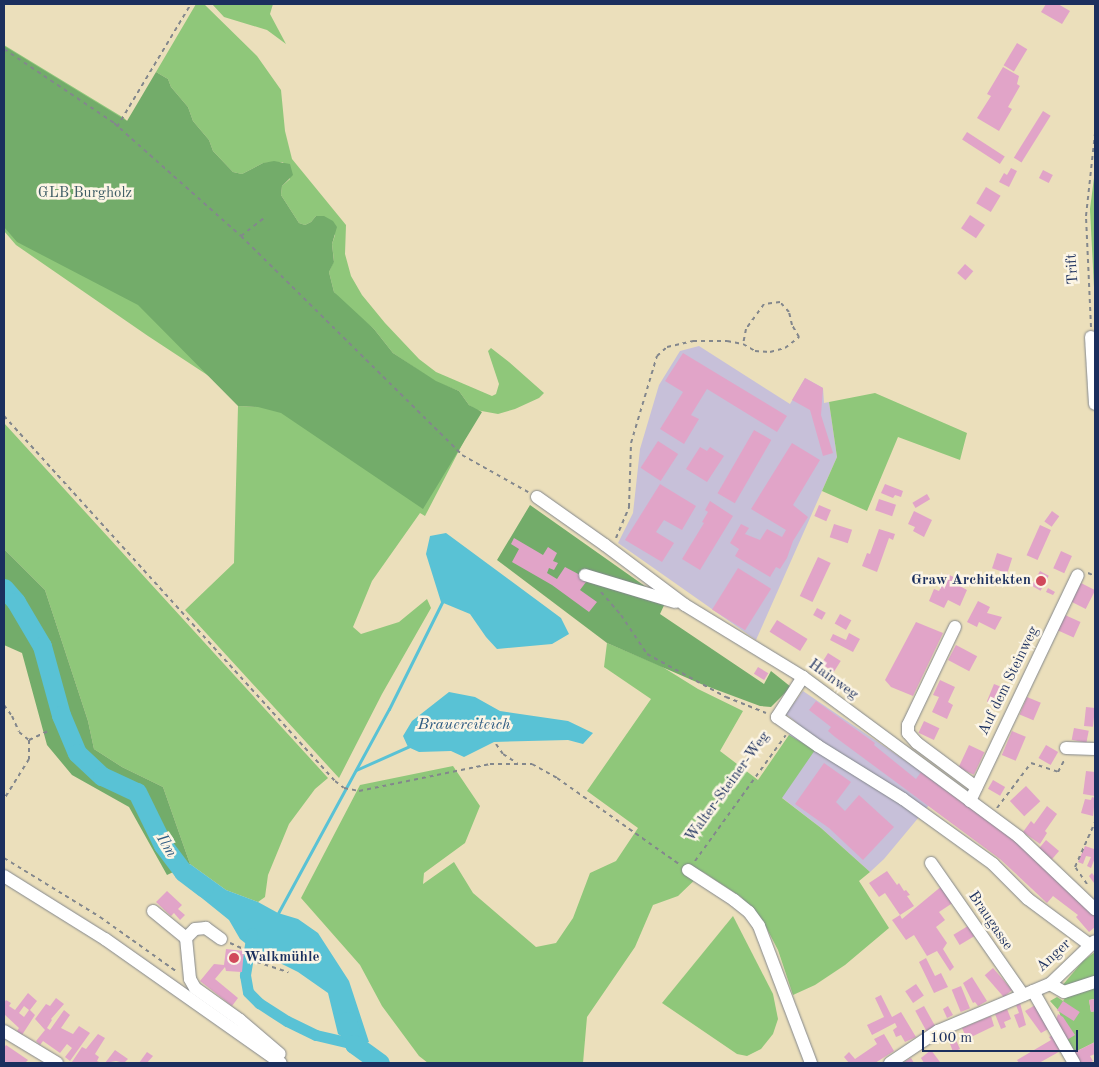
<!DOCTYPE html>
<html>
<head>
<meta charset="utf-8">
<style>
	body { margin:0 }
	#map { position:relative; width:1099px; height:1067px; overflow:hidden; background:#ebdfbb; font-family:"Old Standard TT",serif }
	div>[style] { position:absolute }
	.industrial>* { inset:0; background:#c7c0d9 }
	.green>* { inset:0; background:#8fc77a }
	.forest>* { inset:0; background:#73ac6a }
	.water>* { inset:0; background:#59c2d5 }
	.stream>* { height:3px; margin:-1.5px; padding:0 1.5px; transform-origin:1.5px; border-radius:1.5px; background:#59c2d5 }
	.canal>* { height:11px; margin:-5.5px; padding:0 5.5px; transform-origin:5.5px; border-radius:5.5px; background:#59c2d5 }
	.river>* { height:19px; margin:-9.5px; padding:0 9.5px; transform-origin:9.5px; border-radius:9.5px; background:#59c2d5 }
	.building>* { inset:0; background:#e1a4c8; transform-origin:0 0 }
	.path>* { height:2px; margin-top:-1px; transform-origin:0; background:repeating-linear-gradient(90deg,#83878c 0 4px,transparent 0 8px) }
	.roads { filter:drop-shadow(0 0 1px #83878c) drop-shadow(0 0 1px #83878c) }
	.minor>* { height:12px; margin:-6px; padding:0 6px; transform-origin:6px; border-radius:6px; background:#fff }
	.dots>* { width:14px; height:14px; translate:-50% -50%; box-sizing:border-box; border:2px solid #fcf5e5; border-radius:50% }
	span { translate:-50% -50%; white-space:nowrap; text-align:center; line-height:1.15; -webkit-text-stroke:5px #fcf5e5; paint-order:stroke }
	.park-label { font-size:15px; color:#3e5d66 }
	.street-label { font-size:15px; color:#1b2f5e }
	.poi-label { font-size:15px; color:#1b2f5e; font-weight:700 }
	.right { translate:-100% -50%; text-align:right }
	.left { translate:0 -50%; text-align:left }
	.water-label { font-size:16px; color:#2e5b82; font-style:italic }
	.frame { position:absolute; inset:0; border:5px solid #1b2f5e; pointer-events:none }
	.scale { position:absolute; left:922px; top:1030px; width:156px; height:22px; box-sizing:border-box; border:2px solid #1b2f5e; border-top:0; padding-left:6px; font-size:15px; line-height:18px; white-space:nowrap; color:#1b2f5e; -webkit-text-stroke:4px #fcf5e5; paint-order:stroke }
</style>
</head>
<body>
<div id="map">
	<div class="industrial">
		<div style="clip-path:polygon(699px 346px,790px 404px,805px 378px,823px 388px,824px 403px,829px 402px,837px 457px,756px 640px,618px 543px,633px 513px,640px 449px,659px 385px,680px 351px)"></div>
		<div style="clip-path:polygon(803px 691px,944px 787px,884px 859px,870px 872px,821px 828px,759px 780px,797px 723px,786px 714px)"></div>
	</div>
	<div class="green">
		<div style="clip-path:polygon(196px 4px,204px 4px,257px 56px,281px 90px,285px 131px,292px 159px,346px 225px,345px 254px,351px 276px,362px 295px,385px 323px,419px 359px,436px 372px,492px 396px,496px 394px,499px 384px,488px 351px,491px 348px,509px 362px,544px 393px,539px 398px,515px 409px,498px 414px,476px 410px,469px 405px,459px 391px,436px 382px,393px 353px,374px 329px,343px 303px,334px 292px,329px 272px,334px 261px,332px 244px,335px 235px,316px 216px,311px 222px,305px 225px,299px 223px,281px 195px,282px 186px,290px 179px,283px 162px,263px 163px,242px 174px,233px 172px,213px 151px,209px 140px,193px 121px,188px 107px,171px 87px,168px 79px,156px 72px)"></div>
		<div style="clip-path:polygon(212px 4px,273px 4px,270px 14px,286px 44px,267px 30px,224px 17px)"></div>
		<div style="clip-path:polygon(4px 45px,124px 118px,464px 441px,425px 516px,420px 513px,372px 581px,353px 627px,361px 634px,399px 622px,427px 599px,431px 608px,382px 694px,339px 778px,185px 610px,234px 563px,238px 406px,256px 407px,148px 336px,16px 245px,4px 231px)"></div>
		<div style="clip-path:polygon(1095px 170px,1095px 307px,1090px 209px)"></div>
		<div style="clip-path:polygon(875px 393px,967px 433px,960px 460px,898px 437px,867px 511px,822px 491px,837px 457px,829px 402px)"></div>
		<div style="clip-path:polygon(4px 423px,328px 778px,315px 789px,289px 824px,268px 875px,265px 897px,258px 902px,226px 890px,190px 864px,163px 787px,122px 767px,94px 749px,88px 721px,45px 590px,4px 549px)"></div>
		<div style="clip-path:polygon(607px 643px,661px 666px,698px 689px,743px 711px,720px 751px,758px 780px,789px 735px,815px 750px,782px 798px,821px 828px,870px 872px,859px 881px,889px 928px,845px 965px,815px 985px,793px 995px,778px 950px,766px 927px,741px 897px,703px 872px,678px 896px,653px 905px,635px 947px,587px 1017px,583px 1063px,428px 1063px,419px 1056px,382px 1006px,360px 965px,301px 898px,360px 785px,453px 766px,480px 806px,465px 843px,424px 873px,423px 884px,454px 862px,473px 893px,536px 947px,556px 943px,573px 918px,590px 873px,616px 861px,638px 828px,587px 791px,651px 699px,604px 667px)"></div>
		<div style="clip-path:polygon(733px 916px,773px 994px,778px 1019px,773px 1034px,761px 1049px,747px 1056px,737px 1054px,662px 1003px)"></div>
		<div style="clip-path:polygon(1095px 952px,1095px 976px,1061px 987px,1083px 961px)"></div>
		<div style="clip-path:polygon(1095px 985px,1095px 999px,1089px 1000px,1091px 1012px,1095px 1011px,1095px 1042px,1073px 1053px,1067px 1040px,1059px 1011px,1050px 1001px,1057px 997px,1063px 1001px,1068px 994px)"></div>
	</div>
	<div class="forest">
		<div style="clip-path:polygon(4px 46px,127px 121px,156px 72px,168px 79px,171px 87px,188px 107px,193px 121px,209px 140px,213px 151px,233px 172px,242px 174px,263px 163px,274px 161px,290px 164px,293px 175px,282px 186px,281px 195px,299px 223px,305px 225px,311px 222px,316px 216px,324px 216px,333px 221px,337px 227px,332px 244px,334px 262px,329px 272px,334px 292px,374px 329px,393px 353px,436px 381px,459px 391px,469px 405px,482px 412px,423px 509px,281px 413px,258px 407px,238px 406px,138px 305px,17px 242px,4px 227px)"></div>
		<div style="clip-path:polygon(530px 505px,666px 601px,660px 614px,764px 684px,771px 671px,791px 687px,771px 707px,760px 706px,701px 684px,607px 643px,497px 560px)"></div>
		<div style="clip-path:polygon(4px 549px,45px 590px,88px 721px,94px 749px,122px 767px,163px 787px,190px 864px,167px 875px,129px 807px,72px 775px,47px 745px,22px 653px,4px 645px)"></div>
	</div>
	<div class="water">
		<div style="clip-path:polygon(446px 533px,561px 618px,569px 634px,552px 644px,497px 649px,486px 637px,470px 614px,441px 602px,426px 554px,430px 536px)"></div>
		<div style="clip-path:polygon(449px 692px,475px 697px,500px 711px,568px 721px,593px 733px,583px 744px,568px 740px,494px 742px,464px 757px,451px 751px,419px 752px,408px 747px,403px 736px,412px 721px)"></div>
		<div style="clip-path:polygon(190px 864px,226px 890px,258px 902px,278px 913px,298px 919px,318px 933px,349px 981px,369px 1042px,354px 1044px,338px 1034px,328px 993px,298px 972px,254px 950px,240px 939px,229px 920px,177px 878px)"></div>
	</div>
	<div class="stream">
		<div style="left:356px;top:770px;width:61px;rotate:-24.1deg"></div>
		<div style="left:277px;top:915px;width:234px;rotate:-61.5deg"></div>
		<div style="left:389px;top:709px;width:122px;rotate:-63.6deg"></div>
	</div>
	<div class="canal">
		<div style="left:252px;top:933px;width:43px;rotate:99.5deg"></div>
		<div style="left:245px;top:975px;width:17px;rotate:80deg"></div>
		<div style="left:248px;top:992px;width:16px;rotate:45deg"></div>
		<div style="left:259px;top:1003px;width:33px;rotate:33deg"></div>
		<div style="left:287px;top:1021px;width:32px;rotate:26deg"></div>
		<div style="left:316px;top:1035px;width:39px;rotate:13deg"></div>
	</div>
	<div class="river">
		<div style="left:4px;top:588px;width:18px;rotate:49deg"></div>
		<div style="left:16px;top:602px;width:51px;rotate:59.4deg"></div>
		<div style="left:42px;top:646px;width:72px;rotate:74.6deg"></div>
		<div style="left:61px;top:715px;width:41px;rotate:67.2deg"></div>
		<div style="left:77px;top:753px;width:34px;rotate:43deg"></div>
		<div style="left:102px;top:776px;width:38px;rotate:25deg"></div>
		<div style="left:137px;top:792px;width:59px;rotate:63.9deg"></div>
		<div style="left:163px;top:845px;width:34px;rotate:53deg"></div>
		<div style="left:183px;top:872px;width:26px;rotate:37deg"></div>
		<div style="left:347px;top:1021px;width:24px;rotate:73deg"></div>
		<div style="left:354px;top:1044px;width:32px;rotate:36deg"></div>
	</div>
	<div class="building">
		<div style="clip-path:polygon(1046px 4px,1058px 4px,1070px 11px,1062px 24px,1041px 12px)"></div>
		<div style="left:1017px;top:43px;width:12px;height:26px;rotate:31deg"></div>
		<div style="clip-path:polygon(1003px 67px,1019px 76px,1017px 84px,1020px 86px,1008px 107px,1012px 109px,999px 131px,977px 118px,991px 96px,987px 94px)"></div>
		<div style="left:1043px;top:111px;width:9px;height:55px;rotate:32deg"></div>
		<div style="left:967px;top:132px;width:45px;height:9px;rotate:33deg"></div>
		<div style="clip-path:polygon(1011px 168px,1017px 171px,1009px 187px,999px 182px,1004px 173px,1007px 175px)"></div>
		<div style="left:1043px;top:170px;width:11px;height:9px;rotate:27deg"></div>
		<div style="left:986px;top:187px;width:17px;height:19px;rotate:31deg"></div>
		<div style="left:970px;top:215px;width:18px;height:16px;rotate:34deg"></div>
		<div style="left:965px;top:264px;width:11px;height:12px;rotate:41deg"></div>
		<div style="clip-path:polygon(683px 353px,787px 416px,777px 432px,707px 389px,691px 415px,699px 419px,684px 444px,660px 429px,683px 392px,665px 381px)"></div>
		<div style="clip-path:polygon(805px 378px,823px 388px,821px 415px,833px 453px,823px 456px,810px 410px,792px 400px)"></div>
		<div style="left:754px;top:430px;width:20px;height:73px;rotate:30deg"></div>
		<div style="left:658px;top:441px;width:24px;height:32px;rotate:33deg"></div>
		<div style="clip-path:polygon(792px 443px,820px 460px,793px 505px,808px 517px,793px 541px,787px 558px,780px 569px,776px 567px,770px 577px,735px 556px,739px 549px,730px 543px,741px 524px,749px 528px,745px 534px,760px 540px,767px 529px,782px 537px,786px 530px,751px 509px)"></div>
		<div style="clip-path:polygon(700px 447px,707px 451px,710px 447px,724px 456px,707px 482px,686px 469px)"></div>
		<div style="clip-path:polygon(660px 484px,696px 506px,682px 530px,664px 520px,656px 532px,674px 543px,662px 562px,625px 540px)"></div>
		<div style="clip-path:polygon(885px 484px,903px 491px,901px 497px,895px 495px,893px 498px,881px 493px)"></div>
		<div style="left:927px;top:494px;width:6px;height:17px;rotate:59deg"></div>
		<div style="left:879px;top:499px;width:18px;height:12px;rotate:19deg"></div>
		<div style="clip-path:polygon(710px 501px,733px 516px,700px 570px,682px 559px,704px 523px,702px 522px,708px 512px,705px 510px)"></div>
		<div style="left:819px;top:505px;width:13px;height:12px;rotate:23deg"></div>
		<div style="clip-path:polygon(914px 511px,932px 520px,924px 537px,913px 531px,915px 527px,908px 524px)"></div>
		<div style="left:1052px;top:511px;width:9px;height:13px;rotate:36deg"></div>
		<div style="left:834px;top:524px;width:19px;height:14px;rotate:18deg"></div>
		<div style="left:1040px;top:525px;width:12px;height:33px;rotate:24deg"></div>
		<div style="clip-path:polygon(879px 529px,895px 534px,893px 540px,889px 538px,877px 572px,862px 566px,867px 553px,870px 554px)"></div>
		<div style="clip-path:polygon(514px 538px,543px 555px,548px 547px,557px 553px,553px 561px,558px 563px,554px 570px,549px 568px,547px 573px,557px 579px,565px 567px,582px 576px,580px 578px,586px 582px,580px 590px,597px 602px,589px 612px,552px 585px,512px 562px,519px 549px,511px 544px)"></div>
		<div style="left:1061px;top:551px;width:12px;height:19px;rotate:24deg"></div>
		<div style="left:997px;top:553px;width:16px;height:16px;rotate:18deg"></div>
		<div style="left:818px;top:557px;width:14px;height:43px;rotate:25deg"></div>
		<div style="left:738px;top:568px;width:39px;height:49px;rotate:32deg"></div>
		<div style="left:1040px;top:571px;width:10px;height:17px;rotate:29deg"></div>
		<div style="clip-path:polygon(947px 574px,958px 579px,956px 584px,967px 590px,960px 606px,948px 600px,944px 608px,929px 601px,934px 589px,939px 591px)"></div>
		<div style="left:1081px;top:583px;width:16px;height:21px;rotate:27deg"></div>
		<div style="clip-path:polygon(1048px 588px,1055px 592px,1053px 595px,1046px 592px)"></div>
		<div style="clip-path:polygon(978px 601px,990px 607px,987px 613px,1002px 617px,995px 630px,979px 622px,977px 627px,967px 622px)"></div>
		<div style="left:817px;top:608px;width:10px;height:8px;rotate:29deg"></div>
		<div style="left:840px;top:614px;width:13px;height:11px;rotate:29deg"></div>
		<div style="left:1065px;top:615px;width:17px;height:17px;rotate:24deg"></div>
		<div style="left:777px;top:620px;width:36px;height:14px;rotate:32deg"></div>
		<div style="clip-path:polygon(916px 622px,943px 633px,913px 696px,891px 687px,885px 680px)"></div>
		<div style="clip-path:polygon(849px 633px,860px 639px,853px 652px,830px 640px,833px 634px,846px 640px)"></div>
		<div style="left:956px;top:645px;width:24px;height:17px;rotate:28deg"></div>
		<div style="left:828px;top:653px;width:15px;height:13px;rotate:32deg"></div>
		<div style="left:758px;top:667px;width:12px;height:8px;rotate:31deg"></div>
		<div style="clip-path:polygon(940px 680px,955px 687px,948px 702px,953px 705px,947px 719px,932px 712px,939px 697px,933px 695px)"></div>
		<div style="left:994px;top:684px;width:16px;height:19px;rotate:22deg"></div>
		<div style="left:1027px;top:697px;width:15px;height:19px;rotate:23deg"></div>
		<div style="clip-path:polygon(816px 701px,875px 743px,874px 745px,916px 779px,921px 772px,1015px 841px,1095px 915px,1095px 927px,1089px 932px,1076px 917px,1078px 915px,1053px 896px,1047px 903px,1000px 859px,835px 737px,828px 731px,831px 727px,809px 710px)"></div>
		<div style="left:1086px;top:707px;width:9px;height:19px;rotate:6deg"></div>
		<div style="left:924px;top:721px;width:17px;height:13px;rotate:25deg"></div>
		<div style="left:1074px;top:728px;width:15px;height:12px;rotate:11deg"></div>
		<div style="left:1012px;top:731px;width:15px;height:26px;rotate:23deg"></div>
		<div style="left:969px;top:745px;width:17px;height:25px;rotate:25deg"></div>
		<div style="left:1046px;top:745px;width:14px;height:15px;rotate:30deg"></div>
		<div style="clip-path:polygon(824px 763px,851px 782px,836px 802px,845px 811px,859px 795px,894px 827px,863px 860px,829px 828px,795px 804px)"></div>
		<div style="clip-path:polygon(1086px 771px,1095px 772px,1095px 796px,1083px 794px)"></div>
		<div style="left:993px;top:780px;width:14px;height:10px;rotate:30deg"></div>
		<div style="left:1026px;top:786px;width:21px;height:22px;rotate:47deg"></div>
		<div style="clip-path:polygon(1092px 797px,1095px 798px,1093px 816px,1081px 813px,1085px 799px,1091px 800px)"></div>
		<div style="clip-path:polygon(1047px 806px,1057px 814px,1045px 831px,1047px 833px,1040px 844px,1023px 832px,1031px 821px,1034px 824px)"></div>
		<div style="left:1046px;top:840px;width:17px;height:11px;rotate:40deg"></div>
		<div style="clip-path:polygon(1095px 845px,1095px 858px,1091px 868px,1087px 866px,1091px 857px,1086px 856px,1083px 864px,1078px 862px,1085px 846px,1094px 849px)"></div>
		<div style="clip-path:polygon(887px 871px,897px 885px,899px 883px,904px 891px,906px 890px,910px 895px,907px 896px,914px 906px,900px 915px,885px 893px,879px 897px,869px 883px)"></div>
		<div style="clip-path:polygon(1092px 873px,1095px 877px,1094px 883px,1089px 876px)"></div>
		<div style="clip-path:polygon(943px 885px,954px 902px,939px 912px,945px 920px,936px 927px,947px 943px,943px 949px,954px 967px,950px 971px,937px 951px,927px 956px,914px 935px,906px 940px,892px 920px,900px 915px,902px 919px)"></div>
		<div style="clip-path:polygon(167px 891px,182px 905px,178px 909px,185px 915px,180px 920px,174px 913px,171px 916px,156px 902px)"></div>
		<div style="left:968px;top:926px;width:12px;height:17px;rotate:59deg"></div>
		<div style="clip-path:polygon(226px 949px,244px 951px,242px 972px,226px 971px,225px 967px,215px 979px,238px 998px,232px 1006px,200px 981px,214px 964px,224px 965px)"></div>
		<div style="clip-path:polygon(926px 958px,935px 976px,941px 973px,948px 987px,934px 993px,919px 962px)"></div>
		<div style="left:993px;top:968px;width:29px;height:11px;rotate:49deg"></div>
		<div style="clip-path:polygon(972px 977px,987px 1001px,978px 1006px,975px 1002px,973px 1003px,963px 983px)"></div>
		<div style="left:916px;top:984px;width:14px;height:13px;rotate:56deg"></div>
		<div style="left:961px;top:986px;width:24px;height:10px;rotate:68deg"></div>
		<div style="clip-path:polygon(evenodd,28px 993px,37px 1001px,30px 1010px,35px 1015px,22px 1035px,17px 1031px,19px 1028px,4px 1014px,4px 1003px,6px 1000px,11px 1003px,9px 1006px,15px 1010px,28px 993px,24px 1006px,29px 1010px,24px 1017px,19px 1013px,24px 1006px)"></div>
		<div style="clip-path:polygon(881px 995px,892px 1017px,901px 1012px,916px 1037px,905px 1042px,901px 1035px,896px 1037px,893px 1030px,897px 1027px,895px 1023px,872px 1035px,867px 1025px,884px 1017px,875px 998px)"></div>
		<div style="clip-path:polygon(56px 998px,64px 1004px,51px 1019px,52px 1020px,47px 1028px,50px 1030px,64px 1010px,70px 1015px,61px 1028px,73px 1034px,79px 1026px,90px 1033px,70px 1061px,65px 1057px,72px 1048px,67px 1044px,60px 1053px,43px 1041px,40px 1045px,36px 1041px,45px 1030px,35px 1019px,46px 1004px,50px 1006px)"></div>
		<div style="clip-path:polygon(1095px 999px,1095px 1011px,1091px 1012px,1089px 1000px)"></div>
		<div style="left:1063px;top:1001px;width:20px;height:11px;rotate:33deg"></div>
		<div style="clip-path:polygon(1020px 1003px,1026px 1025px,1019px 1028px,1014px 1015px,1019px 1013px,1016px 1005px)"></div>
		<div style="clip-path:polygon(1037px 1004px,1050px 1028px,1041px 1033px,1025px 1011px)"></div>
		<div style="left:924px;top:1006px;width:23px;height:10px;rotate:61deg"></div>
		<div style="clip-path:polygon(948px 1006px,953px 1015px,947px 1018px,943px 1009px)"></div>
		<div style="clip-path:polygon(1007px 1009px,1011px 1019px,1004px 1022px,1006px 1027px,1001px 1029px,995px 1014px)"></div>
		<div style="clip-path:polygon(1058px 1014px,1063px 1017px,1075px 1035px,1067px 1040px,1056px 1020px)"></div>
		<div style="clip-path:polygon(991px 1016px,994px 1026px,967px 1039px,962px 1028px)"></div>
		<div style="clip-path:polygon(98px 1034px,105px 1038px,95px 1054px,99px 1057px,97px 1061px,101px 1063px,72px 1062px,82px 1047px,86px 1049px)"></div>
		<div style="clip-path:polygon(884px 1034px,894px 1051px,875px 1063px,849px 1063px,844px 1057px,849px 1052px,855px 1059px,877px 1044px,874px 1039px)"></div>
		<div style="clip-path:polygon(1055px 1034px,1064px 1049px,1039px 1063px,1019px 1063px,1017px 1060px,1051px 1040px,1049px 1037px)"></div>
		<div style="clip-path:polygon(955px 1038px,960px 1049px,953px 1052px,949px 1041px)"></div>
		<div style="clip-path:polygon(1095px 1042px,1095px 1054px,1090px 1056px,1093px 1061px,1089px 1063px,1079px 1063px,1073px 1053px)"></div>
		<div style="clip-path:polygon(6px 1045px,28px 1060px,25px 1063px,4px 1063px,4px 1048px)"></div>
		<div style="clip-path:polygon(115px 1050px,128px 1059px,124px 1063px,116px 1061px,105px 1063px)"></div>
		<div style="clip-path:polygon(931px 1050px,940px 1062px,924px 1063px,921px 1058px)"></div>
		<div style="clip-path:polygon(147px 1052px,153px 1056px,147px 1063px,139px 1063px)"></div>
		<div style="clip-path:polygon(911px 1058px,914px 1063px,903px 1063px)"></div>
	</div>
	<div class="path">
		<div style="left:4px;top:49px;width:133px;rotate:33.9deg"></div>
		<div style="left:114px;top:123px;width:170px;rotate:41.7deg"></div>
		<div style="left:241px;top:236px;width:311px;rotate:44.7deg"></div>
		<div style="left:462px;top:455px;width:76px;rotate:29.3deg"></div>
		<div style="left:117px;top:127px;width:144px;rotate:-59deg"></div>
		<div style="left:241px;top:236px;width:29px;rotate:-38deg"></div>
		<div style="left:1091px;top:327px;width:111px;rotate:-92.6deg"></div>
		<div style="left:1086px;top:216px;width:83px;rotate:-83.8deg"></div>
		<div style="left:4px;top:416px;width:493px;rotate:47.8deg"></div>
		<div style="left:335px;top:781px;width:11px;rotate:38deg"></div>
		<div style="left:344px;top:788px;width:15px;rotate:11deg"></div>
		<div style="left:359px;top:791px;width:134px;rotate:-11.6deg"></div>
		<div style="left:490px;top:764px;width:42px"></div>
		<div style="left:532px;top:764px;width:29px;rotate:29deg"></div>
		<div style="left:557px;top:778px;width:149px;rotate:35.2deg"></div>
		<div style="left:616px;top:538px;width:34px;rotate:-67deg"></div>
		<div style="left:629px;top:507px;width:64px;rotate:-88.2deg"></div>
		<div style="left:631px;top:443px;width:91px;rotate:-73.4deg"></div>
		<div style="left:657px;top:356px;width:13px;rotate:-42deg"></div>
		<div style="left:667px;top:347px;width:27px;rotate:-13deg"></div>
		<div style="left:693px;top:341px;width:34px"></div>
		<div style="left:727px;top:341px;width:16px;rotate:11deg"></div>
		<div style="left:743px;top:344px;width:14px;rotate:30deg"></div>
		<div style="left:755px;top:351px;width:15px;rotate:4deg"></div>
		<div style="left:770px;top:352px;width:16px;rotate:-15deg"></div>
		<div style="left:785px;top:348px;width:18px;rotate:-38deg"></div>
		<div style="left:799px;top:337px;width:14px;rotate:-120deg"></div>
		<div style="left:792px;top:325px;width:13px;rotate:-103deg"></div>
		<div style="left:789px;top:312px;width:13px;rotate:-132deg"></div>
		<div style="left:780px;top:302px;width:16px;rotate:173deg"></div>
		<div style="left:764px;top:304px;width:31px;rotate:126deg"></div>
		<div style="left:746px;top:329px;width:15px;rotate:101deg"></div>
		<div style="left:1088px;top:573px;width:8px;rotate:23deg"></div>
		<div style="left:601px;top:592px;width:30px;rotate:49deg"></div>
		<div style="left:621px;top:615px;width:47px;rotate:56.3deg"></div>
		<div style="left:647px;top:654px;width:90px;rotate:28.6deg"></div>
		<div style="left:726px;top:697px;width:43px;rotate:21.8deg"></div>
		<div style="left:4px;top:705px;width:14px;rotate:54deg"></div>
		<div style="left:12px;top:716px;width:17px;rotate:66deg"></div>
		<div style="left:19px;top:732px;width:13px;rotate:39deg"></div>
		<div style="left:29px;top:740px;width:19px;rotate:90deg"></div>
		<div style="left:29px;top:759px;width:47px;rotate:122deg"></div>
		<div style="left:29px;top:740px;width:23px;rotate:-25deg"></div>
		<div style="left:496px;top:744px;width:12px;rotate:55deg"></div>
		<div style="left:503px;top:754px;width:17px;rotate:33deg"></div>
		<div style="left:997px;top:808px;width:56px;rotate:-52.9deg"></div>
		<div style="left:1031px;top:763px;width:28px;rotate:18deg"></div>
		<div style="left:1058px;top:772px;width:15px;rotate:-62deg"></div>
		<div style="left:4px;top:858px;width:113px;rotate:31.6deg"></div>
		<div style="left:100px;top:917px;width:95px;rotate:35.5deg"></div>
		<div style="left:695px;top:861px;width:155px;rotate:-54.2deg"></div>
		<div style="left:1087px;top:884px;width:21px;rotate:-125deg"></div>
		<div style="left:1075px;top:867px;width:49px;rotate:-66deg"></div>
		<div style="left:230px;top:943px;width:27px;rotate:24deg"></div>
		<div style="left:255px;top:954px;width:8px;rotate:76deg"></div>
		<div style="left:257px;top:962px;width:33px;rotate:18deg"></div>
	</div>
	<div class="roads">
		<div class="minor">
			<div style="left:1091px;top:337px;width:67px;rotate:86.6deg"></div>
			<div style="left:537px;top:497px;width:83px;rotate:35.2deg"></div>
			<div style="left:605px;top:545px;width:100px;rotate:36.9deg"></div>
			<div style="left:685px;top:605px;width:138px;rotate:31.4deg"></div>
			<div style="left:803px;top:677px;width:269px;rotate:36.5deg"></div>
			<div style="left:1019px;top:837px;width:105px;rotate:43.5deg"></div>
			<div style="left:585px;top:575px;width:94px;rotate:16.7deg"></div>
			<div style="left:955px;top:627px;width:109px;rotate:115.6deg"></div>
			<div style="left:908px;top:725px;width:8px;rotate:90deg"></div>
			<div style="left:908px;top:733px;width:13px;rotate:48deg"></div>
			<div style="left:917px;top:743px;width:74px;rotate:36.7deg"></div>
			<div style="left:803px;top:677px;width:48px;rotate:123deg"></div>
			<div style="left:777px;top:717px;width:50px;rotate:35.3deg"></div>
			<div style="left:818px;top:746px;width:100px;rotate:31.9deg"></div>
			<div style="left:903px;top:799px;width:111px;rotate:35.8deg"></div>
			<div style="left:993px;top:864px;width:49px;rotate:45deg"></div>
			<div style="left:1028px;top:899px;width:77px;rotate:36.6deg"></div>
			<div style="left:1066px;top:748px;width:29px;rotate:2deg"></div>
			<div style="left:970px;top:801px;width:250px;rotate:-64.5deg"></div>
			<div style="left:931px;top:863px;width:161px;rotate:55.1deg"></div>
			<div style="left:688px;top:870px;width:55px;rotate:33.1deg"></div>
			<div style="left:734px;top:900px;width:19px;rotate:39deg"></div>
			<div style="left:749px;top:912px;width:17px;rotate:54deg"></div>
			<div style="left:759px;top:926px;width:147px;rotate:69.2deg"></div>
			<div style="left:4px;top:876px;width:119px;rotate:32deg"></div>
			<div style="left:105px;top:939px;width:215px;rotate:35.2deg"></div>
			<div style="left:153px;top:911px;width:43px;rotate:39.3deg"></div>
			<div style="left:221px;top:939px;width:19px;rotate:-144deg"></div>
			<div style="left:206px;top:928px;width:11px;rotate:175deg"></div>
			<div style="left:195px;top:929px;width:13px;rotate:135deg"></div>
			<div style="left:186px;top:938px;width:41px;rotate:84.4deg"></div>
			<div style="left:190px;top:979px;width:10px;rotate:61deg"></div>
			<div style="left:195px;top:988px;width:55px;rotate:35.4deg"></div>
			<div style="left:240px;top:1020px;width:52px;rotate:40.4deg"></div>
			<div style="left:1050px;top:984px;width:16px;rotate:30deg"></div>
			<div style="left:1064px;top:992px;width:33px;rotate:-18deg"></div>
			<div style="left:1033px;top:991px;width:83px;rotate:60.3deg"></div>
			<div style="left:4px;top:1031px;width:62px;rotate:31.1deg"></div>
			<div style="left:890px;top:1063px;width:58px;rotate:-33.7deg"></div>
			<div style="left:938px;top:1031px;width:121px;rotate:-22.8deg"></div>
			<div style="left:1050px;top:984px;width:62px;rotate:-43.7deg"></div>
		</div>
	</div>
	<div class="dots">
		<div style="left:1041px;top:581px;background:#d1495b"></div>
		<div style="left:234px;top:958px;background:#d1495b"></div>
	</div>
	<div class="park-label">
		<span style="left:85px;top:194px">GLB Burgholz</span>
	</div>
	<div class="street-label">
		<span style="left:1073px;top:269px;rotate:-94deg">Trift</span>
		<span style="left:833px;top:680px;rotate:36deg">Hainweg</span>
		<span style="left:1009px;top:681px;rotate:-64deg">Auf dem Steinweg</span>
		<span style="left:728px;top:787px;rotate:-54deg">Walter-Steiner-Weg</span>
		<span style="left:990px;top:921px;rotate:56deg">Braugasse</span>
		<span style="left:1054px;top:956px;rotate:-43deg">Anger</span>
	</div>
	<div class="poi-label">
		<span class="right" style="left:1031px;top:581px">Graw Architekten</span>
		<span class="left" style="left:244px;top:958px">Walkmühle</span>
	</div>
	<div class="water-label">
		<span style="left:464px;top:725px">Brauereiteich</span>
		<span style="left:166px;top:846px;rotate:58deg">Ilm</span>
	</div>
	<div class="frame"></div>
	<div class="scale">100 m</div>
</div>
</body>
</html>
